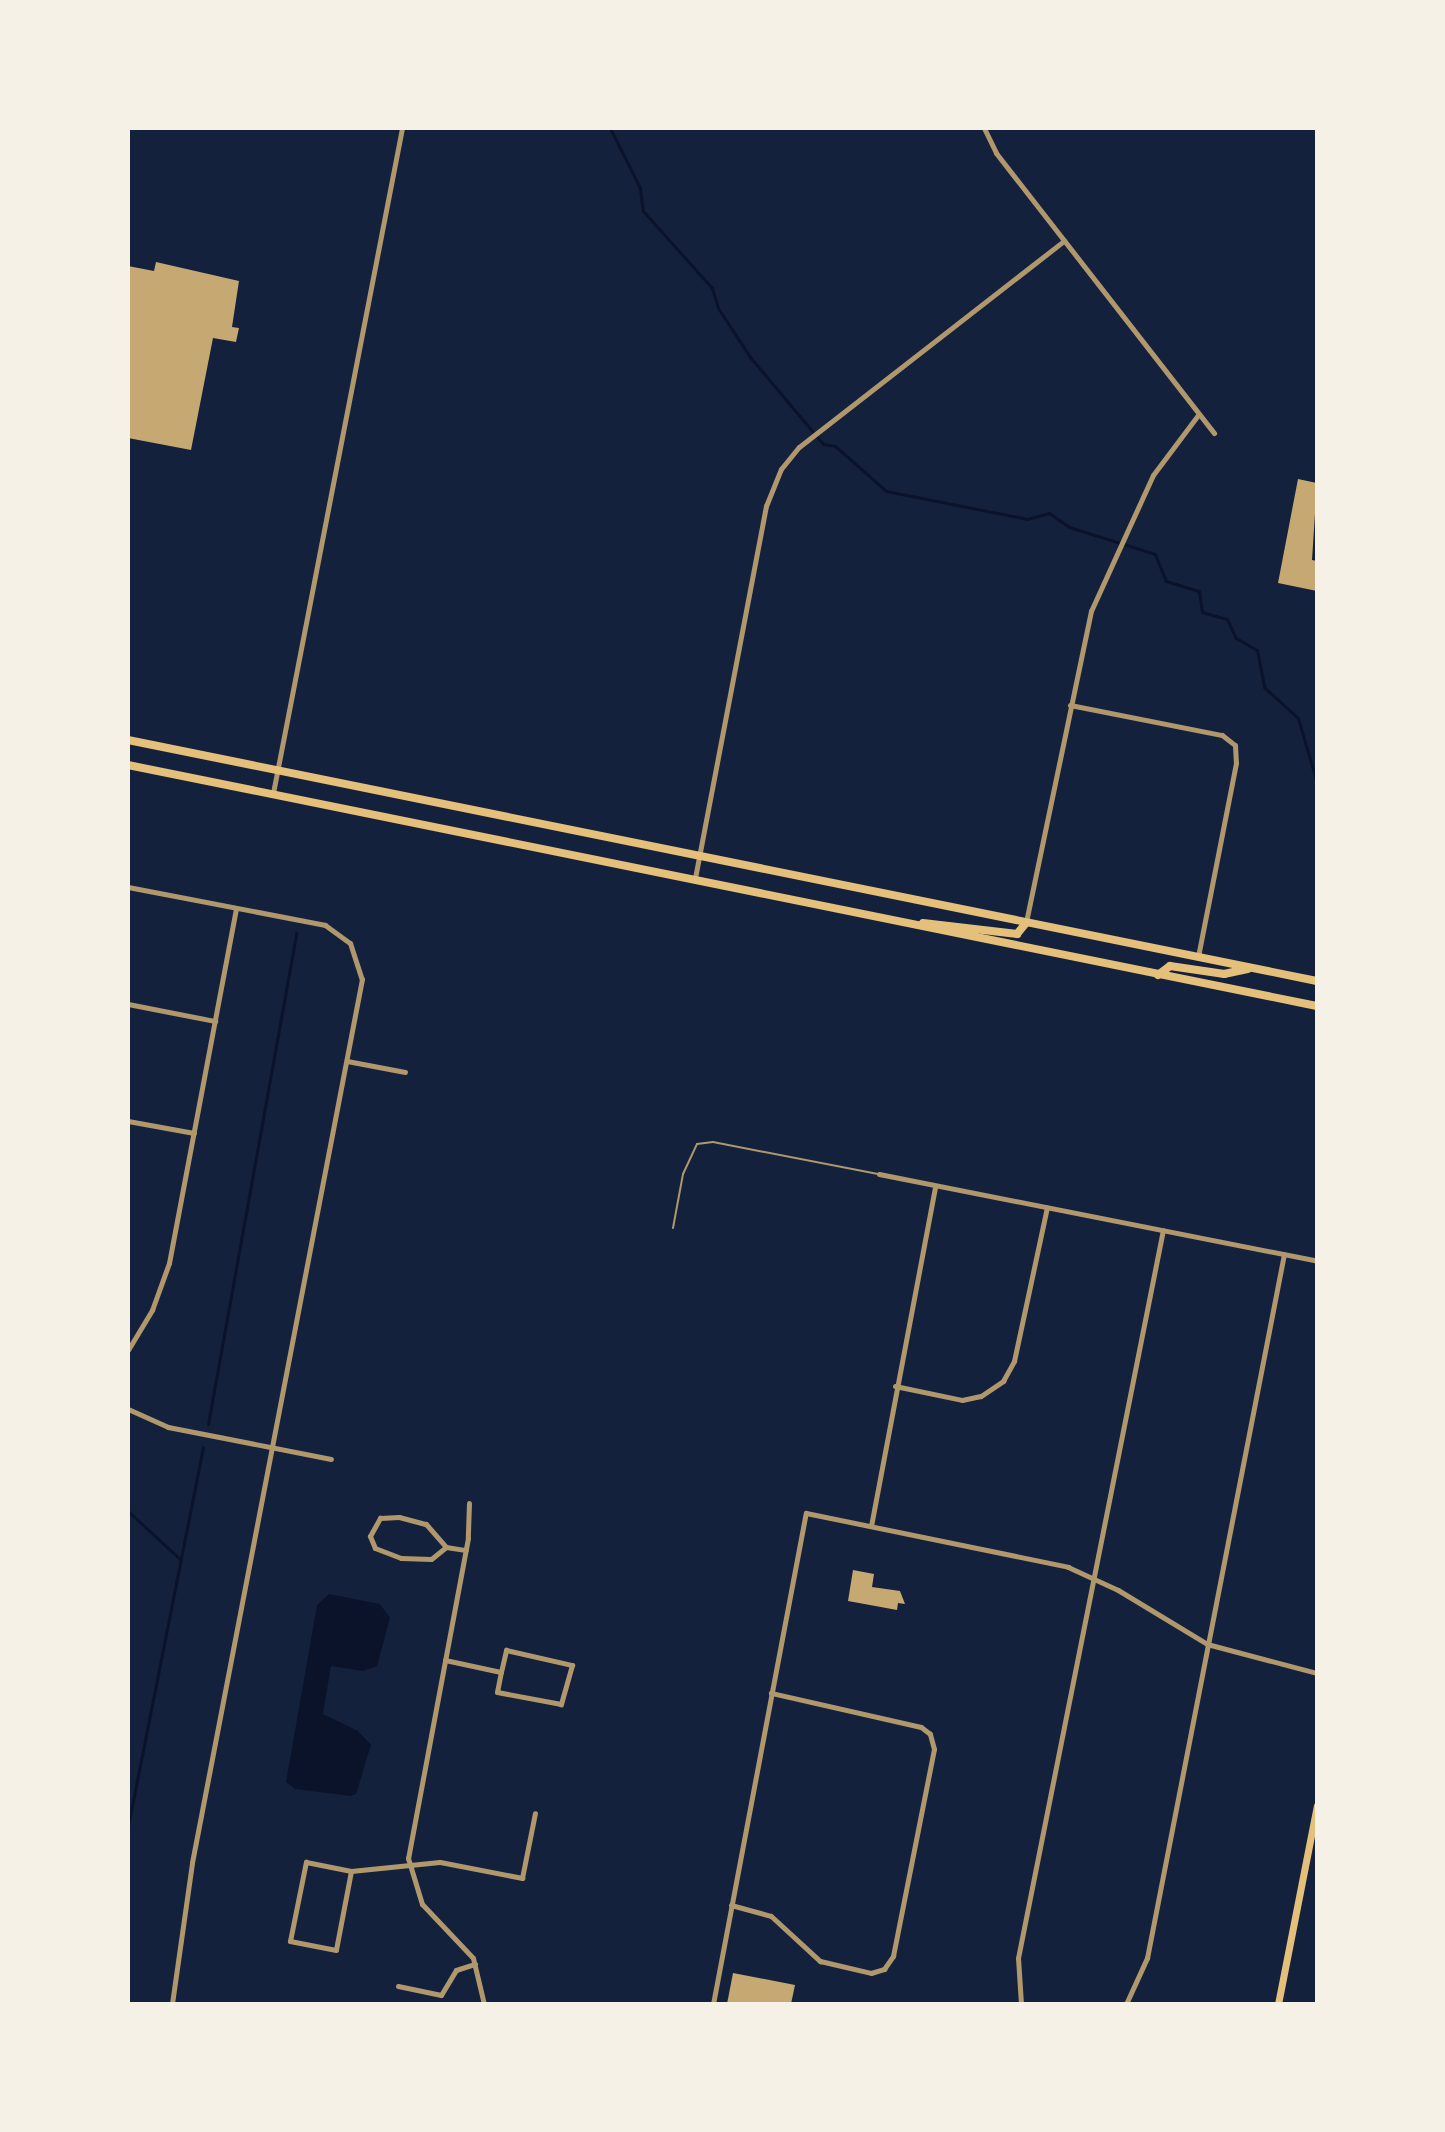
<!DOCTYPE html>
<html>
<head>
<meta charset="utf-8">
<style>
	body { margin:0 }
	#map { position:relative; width:1445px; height:2132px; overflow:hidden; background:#14213d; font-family:"Fira Sans Condensed",sans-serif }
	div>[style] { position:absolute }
	.water>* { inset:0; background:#0b132b }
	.stream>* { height:3px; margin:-1.5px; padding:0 1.5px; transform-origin:1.5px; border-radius:1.5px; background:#0b132b }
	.building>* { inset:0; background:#c6a872 }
	.service>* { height:2px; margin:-1px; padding:0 1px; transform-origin:1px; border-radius:1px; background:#b1986c }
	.minor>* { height:5px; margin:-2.5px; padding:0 2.5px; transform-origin:2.5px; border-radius:2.5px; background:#b1986c }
	.secondary>* { height:7px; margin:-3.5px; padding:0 3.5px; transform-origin:3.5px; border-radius:3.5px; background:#e5c07b }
	.primary>* { height:8px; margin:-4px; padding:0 4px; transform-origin:4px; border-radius:4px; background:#e5c07b }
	span { translate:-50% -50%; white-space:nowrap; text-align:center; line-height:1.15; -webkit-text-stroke:6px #f6f1e7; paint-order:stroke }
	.frame { position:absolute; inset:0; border:130px solid #f6f1e7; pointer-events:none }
</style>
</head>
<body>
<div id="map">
	<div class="water">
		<div style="clip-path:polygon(329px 1594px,380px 1604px,390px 1618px,377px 1666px,363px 1671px,331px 1666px,323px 1714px,358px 1731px,371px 1745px,356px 1794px,351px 1796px,295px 1789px,286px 1782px,317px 1605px)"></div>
	</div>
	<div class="stream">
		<div style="left:610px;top:128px;width:67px;rotate:63.4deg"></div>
		<div style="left:640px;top:188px;width:23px;rotate:83deg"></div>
		<div style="left:643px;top:211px;width:103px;rotate:48.1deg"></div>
		<div style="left:712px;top:288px;width:21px;rotate:73deg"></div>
		<div style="left:718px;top:308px;width:59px;rotate:56.9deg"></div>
		<div style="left:750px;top:357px;width:114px;rotate:50deg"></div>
		<div style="left:823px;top:444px;width:12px;rotate:9deg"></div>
		<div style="left:835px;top:446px;width:68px;rotate:41.4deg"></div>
		<div style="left:886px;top:491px;width:144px;rotate:11.2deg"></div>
		<div style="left:1027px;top:519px;width:23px;rotate:-15deg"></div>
		<div style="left:1049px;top:513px;width:24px;rotate:35deg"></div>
		<div style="left:1069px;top:527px;width:90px;rotate:17.4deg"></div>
		<div style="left:1155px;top:554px;width:29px;rotate:68deg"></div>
		<div style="left:1166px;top:581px;width:34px;rotate:17deg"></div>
		<div style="left:1199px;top:591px;width:21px;rotate:82deg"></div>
		<div style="left:1202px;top:612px;width:26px;rotate:16deg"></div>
		<div style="left:1227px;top:619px;width:21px;rotate:65deg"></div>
		<div style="left:1236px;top:638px;width:24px;rotate:30deg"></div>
		<div style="left:1257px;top:650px;width:38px;rotate:79deg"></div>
		<div style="left:1264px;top:687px;width:46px;rotate:42.4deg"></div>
		<div style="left:1298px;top:718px;width:68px;rotate:73.7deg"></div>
		<div style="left:208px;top:1424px;width:499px;rotate:-79.8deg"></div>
		<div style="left:128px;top:1511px;width:72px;rotate:42.8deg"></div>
		<div style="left:128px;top:1826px;width:386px;rotate:-78.8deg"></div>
	</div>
	<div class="building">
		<div style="clip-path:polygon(156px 262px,239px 281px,232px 327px,239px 328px,236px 342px,213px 338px,191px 450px,128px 438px,128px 266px,154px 271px)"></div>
		<div style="clip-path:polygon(1298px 479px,1317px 483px,1312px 560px,1317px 561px,1317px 591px,1278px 583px)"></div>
		<div style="clip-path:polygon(853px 1570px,874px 1574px,872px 1587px,900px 1591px,905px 1604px,898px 1603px,897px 1610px,848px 1601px)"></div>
		<div style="clip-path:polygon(733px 1973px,795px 1985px,791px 2004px,727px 2004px)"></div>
	</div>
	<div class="service">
		<div style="left:673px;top:1228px;width:55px;rotate:-79.5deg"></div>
		<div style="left:683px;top:1174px;width:33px;rotate:-65deg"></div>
		<div style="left:697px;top:1144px;width:16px;rotate:-7deg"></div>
		<div style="left:713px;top:1142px;width:168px;rotate:11deg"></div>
	</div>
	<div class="minor">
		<div style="left:984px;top:128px;width:28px;rotate:64deg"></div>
		<div style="left:996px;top:153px;width:355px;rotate:52.1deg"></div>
		<div style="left:1070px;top:705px;width:155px;rotate:11.2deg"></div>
		<div style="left:1222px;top:735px;width:16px;rotate:38deg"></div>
		<div style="left:1235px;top:745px;width:18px;rotate:87deg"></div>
		<div style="left:1236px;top:763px;width:197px;rotate:101.1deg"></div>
		<div style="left:273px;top:793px;width:677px;rotate:-79.02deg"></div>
		<div style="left:695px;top:878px;width:379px;rotate:-79.2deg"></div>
		<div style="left:766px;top:506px;width:40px;rotate:-68deg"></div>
		<div style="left:781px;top:469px;width:28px;rotate:-51deg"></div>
		<div style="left:799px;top:447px;width:336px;rotate:-37.9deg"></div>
		<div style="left:128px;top:887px;width:201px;rotate:10.9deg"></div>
		<div style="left:325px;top:925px;width:31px;rotate:36deg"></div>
		<div style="left:350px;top:943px;width:38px;rotate:72deg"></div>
		<div style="left:362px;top:979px;width:900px;rotate:100.89deg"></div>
		<div style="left:192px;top:1863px;width:142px;rotate:98.1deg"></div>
		<div style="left:1026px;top:922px;width:318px;rotate:-78.2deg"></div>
		<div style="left:1091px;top:611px;width:149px;rotate:-65.5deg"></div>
		<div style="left:1153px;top:475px;width:75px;rotate:-53.1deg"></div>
		<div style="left:128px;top:1004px;width:89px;rotate:11.1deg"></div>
		<div style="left:347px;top:1061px;width:59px;rotate:10.7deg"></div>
		<div style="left:128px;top:1121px;width:67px;rotate:10.3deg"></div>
		<div style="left:879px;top:1174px;width:447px;rotate:11.2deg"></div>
		<div style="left:128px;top:1350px;width:47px;rotate:-59deg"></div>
		<div style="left:152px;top:1310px;width:50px;rotate:-70.1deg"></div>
		<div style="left:169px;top:1263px;width:361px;rotate:-79.3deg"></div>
		<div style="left:895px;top:1386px;width:68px;rotate:11.8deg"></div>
		<div style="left:962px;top:1400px;width:19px;rotate:-12deg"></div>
		<div style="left:981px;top:1396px;width:27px;rotate:-34deg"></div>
		<div style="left:1003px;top:1381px;width:23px;rotate:-61deg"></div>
		<div style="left:1014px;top:1361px;width:157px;rotate:-77.9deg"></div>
		<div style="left:128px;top:1409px;width:44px;rotate:24.2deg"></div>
		<div style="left:168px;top:1427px;width:166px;rotate:11.1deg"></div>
		<div style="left:469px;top:1503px;width:35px;rotate:92deg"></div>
		<div style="left:468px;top:1538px;width:326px;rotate:100.6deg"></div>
		<div style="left:408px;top:1858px;width:48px;rotate:73.1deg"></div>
		<div style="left:422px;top:1904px;width:74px;rotate:46.6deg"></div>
		<div style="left:473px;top:1958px;width:47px;rotate:76.6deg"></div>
		<div style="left:871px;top:1526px;width:346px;rotate:-79.3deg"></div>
		<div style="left:446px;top:1547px;width:19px;rotate:141deg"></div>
		<div style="left:431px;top:1559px;width:30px;rotate:-178deg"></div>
		<div style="left:401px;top:1558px;width:28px;rotate:-159deg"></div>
		<div style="left:375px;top:1548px;width:13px;rotate:-113deg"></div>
		<div style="left:370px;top:1536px;width:21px;rotate:-61deg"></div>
		<div style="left:380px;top:1518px;width:19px;rotate:-3deg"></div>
		<div style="left:399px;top:1517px;width:28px;rotate:15deg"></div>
		<div style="left:426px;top:1524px;width:30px;rotate:49deg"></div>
		<div style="left:446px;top:1547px;width:20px;rotate:9deg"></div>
		<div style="left:445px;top:1660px;width:57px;rotate:12.1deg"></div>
		<div style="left:501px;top:1672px;width:23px;rotate:-77deg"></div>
		<div style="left:506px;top:1650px;width:68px;rotate:12.8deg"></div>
		<div style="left:572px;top:1665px;width:41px;rotate:105.8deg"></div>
		<div style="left:561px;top:1704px;width:65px;rotate:-169.4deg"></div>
		<div style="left:497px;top:1692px;width:20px;rotate:-79deg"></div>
		<div style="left:306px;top:1862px;width:46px;rotate:11.3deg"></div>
		<div style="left:351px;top:1871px;width:80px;rotate:100.8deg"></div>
		<div style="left:336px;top:1950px;width:47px;rotate:-168.9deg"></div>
		<div style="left:290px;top:1941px;width:81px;rotate:-78.6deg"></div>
		<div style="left:351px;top:1871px;width:89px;rotate:-5.8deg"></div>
		<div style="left:440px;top:1862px;width:84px;rotate:11deg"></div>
		<div style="left:522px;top:1878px;width:66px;rotate:-78.7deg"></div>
		<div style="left:731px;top:1905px;width:41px;rotate:15.4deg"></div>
		<div style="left:771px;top:1916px;width:67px;rotate:42.6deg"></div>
		<div style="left:820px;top:1961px;width:52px;rotate:13.2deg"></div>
		<div style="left:871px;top:1973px;width:14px;rotate:-17deg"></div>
		<div style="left:884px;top:1969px;width:16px;rotate:-55deg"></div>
		<div style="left:893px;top:1956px;width:211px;rotate:-78.8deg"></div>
		<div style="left:934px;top:1749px;width:16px;rotate:-105deg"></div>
		<div style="left:930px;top:1734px;width:11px;rotate:-142deg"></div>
		<div style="left:921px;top:1727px;width:154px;rotate:-167.2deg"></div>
		<div style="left:398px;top:1986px;width:44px;rotate:11.8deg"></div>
		<div style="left:441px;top:1995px;width:29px;rotate:-59deg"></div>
		<div style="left:456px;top:1970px;width:20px;rotate:-18deg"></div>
		<div style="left:713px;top:2004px;width:500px;rotate:-79.3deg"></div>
		<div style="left:806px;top:1513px;width:268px;rotate:11.6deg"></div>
		<div style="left:1068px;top:1567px;width:55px;rotate:24.7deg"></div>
		<div style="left:1118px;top:1590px;width:104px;rotate:31.2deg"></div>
		<div style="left:1207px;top:1644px;width:114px;rotate:14.8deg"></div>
		<div style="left:1021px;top:2004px;width:46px;rotate:-93.7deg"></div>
		<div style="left:1018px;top:1958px;width:742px;rotate:-78.74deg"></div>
		<div style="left:1126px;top:2004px;width:51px;rotate:-65.5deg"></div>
		<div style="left:1147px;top:1958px;width:717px;rotate:-78.99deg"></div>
	</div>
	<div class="secondary">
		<div style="left:1278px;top:2004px;width:202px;rotate:-78.9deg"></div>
	</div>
	<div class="primary">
		<div style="left:128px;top:740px;width:1213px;rotate:11.46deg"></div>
		<div style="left:128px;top:765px;width:1213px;rotate:11.46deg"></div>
		<div style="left:923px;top:923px;width:95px;rotate:6.7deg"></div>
		<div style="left:1017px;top:934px;width:14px;rotate:-51deg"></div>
		<div style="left:1158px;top:975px;width:15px;rotate:-37deg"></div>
		<div style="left:1170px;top:966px;width:55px;rotate:8.4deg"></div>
		<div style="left:1224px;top:974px;width:24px;rotate:-12deg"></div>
	</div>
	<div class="frame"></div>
</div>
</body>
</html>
